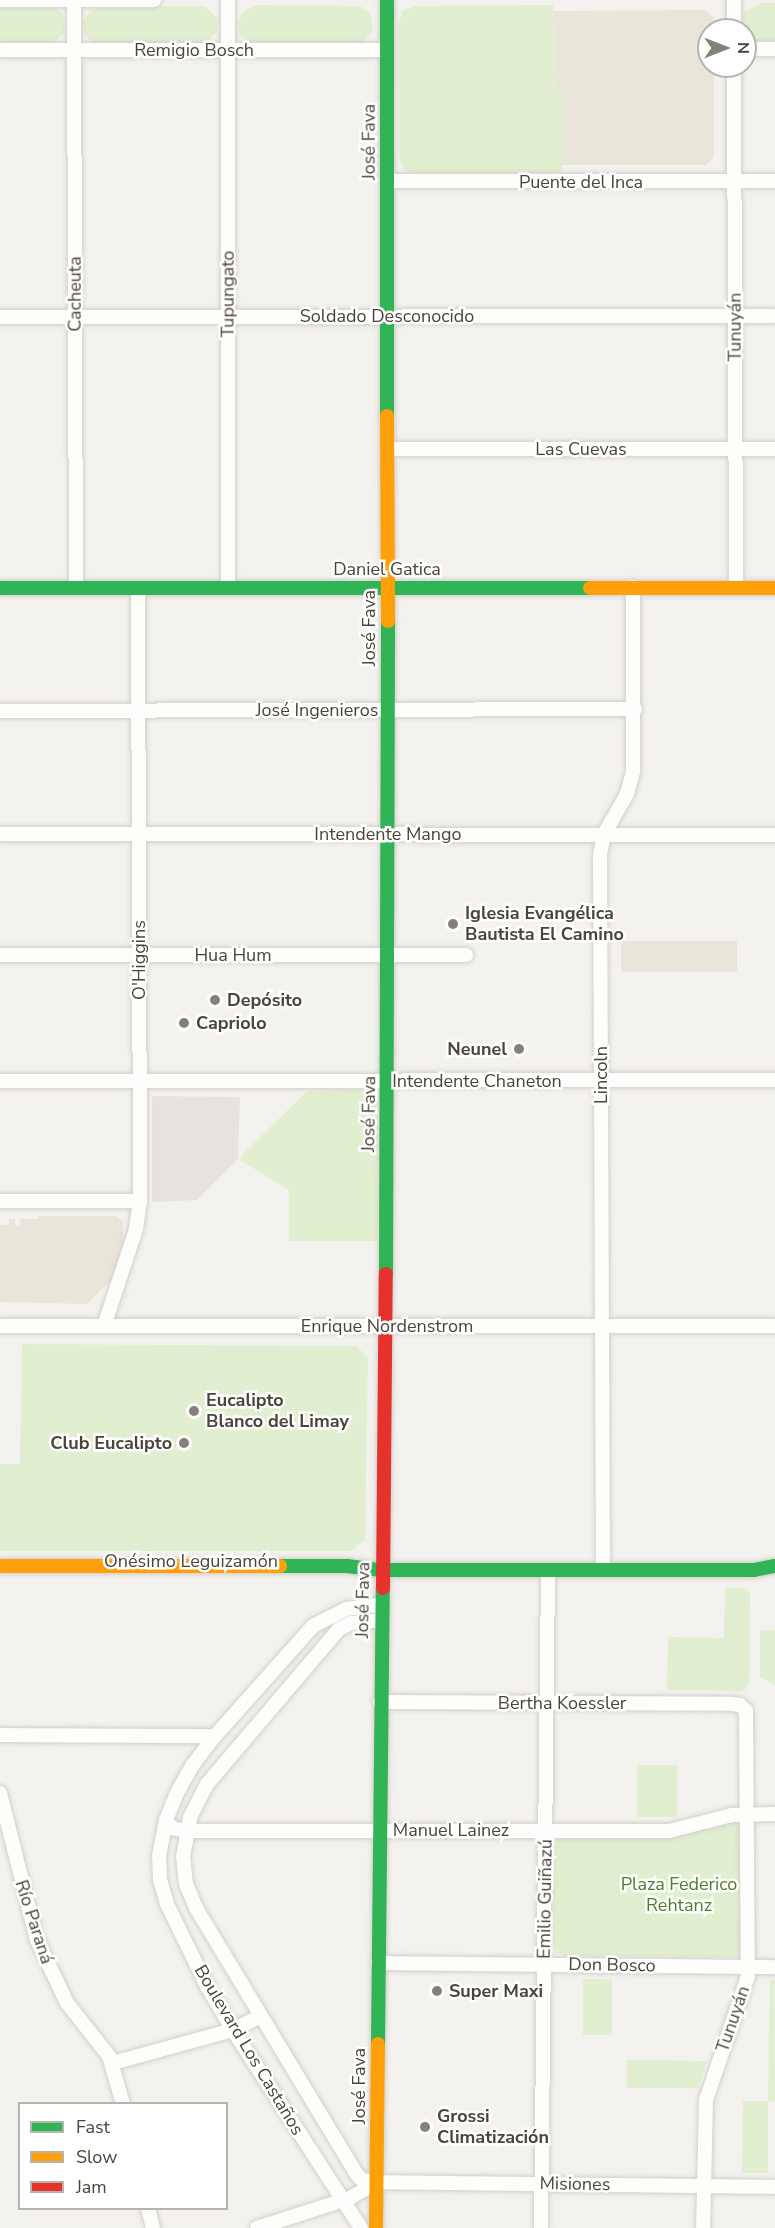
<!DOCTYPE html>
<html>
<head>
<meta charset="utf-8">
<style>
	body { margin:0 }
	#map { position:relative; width:775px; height:2228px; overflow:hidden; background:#f4f2ee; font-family:"Nunito Sans",sans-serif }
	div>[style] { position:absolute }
	.education>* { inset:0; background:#eae5da; transform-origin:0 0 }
	.green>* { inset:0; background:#e1eecf; transform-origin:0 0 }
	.parking>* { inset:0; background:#e6e3df }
	.roads { filter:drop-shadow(0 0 2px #d2d0cb) drop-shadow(0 0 2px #d2d0cb) }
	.street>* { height:14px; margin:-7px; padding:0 7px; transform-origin:7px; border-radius:7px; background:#fdfdfc }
	.fast>* { height:14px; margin:-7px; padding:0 7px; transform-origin:7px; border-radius:7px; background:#30b455 }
	.slow>* { height:14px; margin:-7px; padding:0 7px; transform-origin:7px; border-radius:7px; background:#ff9f0a }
	.jam>* { height:14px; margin:-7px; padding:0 7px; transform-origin:7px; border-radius:7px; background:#e5322d }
	.dots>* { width:16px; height:16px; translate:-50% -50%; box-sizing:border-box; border:3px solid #fff; border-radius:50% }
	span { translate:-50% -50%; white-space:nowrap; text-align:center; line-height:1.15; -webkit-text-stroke:5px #fff; paint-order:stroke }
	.street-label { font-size:18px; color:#4b4439 }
	.poi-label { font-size:18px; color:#4b4439; font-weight:700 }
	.left { translate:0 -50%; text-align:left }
	.right { translate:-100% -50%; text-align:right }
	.park-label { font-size:18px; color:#4a7f2a }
	.legend { position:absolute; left:18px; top:2102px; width:210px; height:108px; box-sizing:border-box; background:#fff; border:2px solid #b7b4b0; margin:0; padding:8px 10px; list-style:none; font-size:18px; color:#4b4439 }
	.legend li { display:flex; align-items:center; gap:12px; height:30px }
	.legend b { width:30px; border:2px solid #b7b4b0 }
	.north { position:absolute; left:697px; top:18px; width:60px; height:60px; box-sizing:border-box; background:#fff; border:2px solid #b7b4b0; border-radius:50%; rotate:90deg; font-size:16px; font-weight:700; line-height:24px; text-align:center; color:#4b4439 }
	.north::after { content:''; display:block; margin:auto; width:21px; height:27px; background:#868178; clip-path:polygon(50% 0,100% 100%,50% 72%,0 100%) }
</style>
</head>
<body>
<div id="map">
	<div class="education">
		<div style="clip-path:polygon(705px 10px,714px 18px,714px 30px,709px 30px,709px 66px,714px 66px,714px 157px,706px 165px,562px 165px,562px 92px,554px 80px,553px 11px)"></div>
		<div style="left:621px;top:941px;width:116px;height:31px"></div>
		<div style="clip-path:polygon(38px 1216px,116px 1216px,123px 1221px,123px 1268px,87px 1304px,0 1302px,0 1222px,1px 1225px,9px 1225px,9px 1219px,15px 1219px,15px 1225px,19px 1226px,20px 1219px,38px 1219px)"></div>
	</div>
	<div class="green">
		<div style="clip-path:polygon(760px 3px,775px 3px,775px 43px,753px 41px,743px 30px,744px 13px)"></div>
		<div style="clip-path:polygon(258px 5px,360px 6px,370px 13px,373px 31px,360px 44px,251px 44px,240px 35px,238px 22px,245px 10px)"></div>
		<div style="clip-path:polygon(553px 5px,554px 80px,562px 91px,562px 173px,414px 173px,403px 169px,399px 157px,398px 25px,403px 10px,416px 6px)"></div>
		<div style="clip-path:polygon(0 6px,52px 6px,62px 14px,65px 32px,52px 44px,0 45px)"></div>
		<div style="clip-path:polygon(102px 6px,205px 6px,218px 19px,217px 32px,205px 44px,95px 44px,85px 35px,83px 22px,90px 11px)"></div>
		<div style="clip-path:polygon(363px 1090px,375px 1096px,378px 1106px,377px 1241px,289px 1241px,289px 1190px,238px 1159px,307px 1091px)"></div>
		<div style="clip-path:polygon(22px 1344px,356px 1346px,368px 1357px,365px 1540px,351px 1551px,0 1551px,0 1464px,20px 1464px)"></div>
		<div style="clip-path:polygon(725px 1588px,745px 1588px,750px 1593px,749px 1684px,743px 1691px,667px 1690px,668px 1637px,724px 1638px)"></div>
		<div style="clip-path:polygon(760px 1630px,775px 1630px,775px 1685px,760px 1677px)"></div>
		<div style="left:637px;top:1765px;width:40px;height:52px"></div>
		<div style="clip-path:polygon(732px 1820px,741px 1823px,741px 1947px,738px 1955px,730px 1957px,565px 1956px,556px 1952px,553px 1944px,554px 1848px,558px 1839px)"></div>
		<div style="left:583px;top:1979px;width:29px;height:56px"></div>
		<div style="clip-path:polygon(770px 1980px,775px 1980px,775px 2101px,768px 2102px,768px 2173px,742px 2173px,743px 2101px,768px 2101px)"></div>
		<div style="clip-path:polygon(627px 2060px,640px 2060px,707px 2061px,698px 2088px,627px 2088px)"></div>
	</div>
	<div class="parking">
		<div style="clip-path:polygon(152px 1096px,240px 1097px,238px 1159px,197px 1200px,152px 1202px)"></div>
	</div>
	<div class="roads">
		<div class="street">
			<div style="left:0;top:0;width:154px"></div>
			<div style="left:74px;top:0;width:588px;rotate:89.81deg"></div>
			<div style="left:228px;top:0;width:587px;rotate:90deg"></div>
			<div style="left:734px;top:0;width:30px;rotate:90deg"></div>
			<div style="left:745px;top:49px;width:30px"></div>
			<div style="left:0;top:50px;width:387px"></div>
			<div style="left:734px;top:66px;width:522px;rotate:89.78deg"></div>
			<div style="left:387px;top:181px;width:388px"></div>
			<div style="left:0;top:317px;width:775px;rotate:-0.07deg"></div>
			<div style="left:387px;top:449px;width:388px"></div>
			<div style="left:0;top:711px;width:635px;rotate:-0.18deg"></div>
			<div style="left:0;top:834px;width:775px;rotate:0.07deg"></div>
			<div style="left:0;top:955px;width:466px"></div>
			<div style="left:0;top:1081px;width:775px;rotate:-0.07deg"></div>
			<div style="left:0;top:1201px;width:140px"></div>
			<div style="left:0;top:1326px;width:775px"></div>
			<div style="left:104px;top:1326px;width:102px;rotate:-71.7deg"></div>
			<div style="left:136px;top:1229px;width:28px;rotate:-82deg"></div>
			<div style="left:140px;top:1201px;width:613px;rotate:-90.19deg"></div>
			<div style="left:603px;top:1570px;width:715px;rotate:-90.24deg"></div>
			<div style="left:600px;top:855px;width:21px;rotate:-79deg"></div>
			<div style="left:604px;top:834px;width:46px;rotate:-60.1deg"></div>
			<div style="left:627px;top:794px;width:24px;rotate:-75deg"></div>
			<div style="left:633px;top:771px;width:184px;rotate:-90deg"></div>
			<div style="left:381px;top:1620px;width:30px;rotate:174deg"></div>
			<div style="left:351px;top:1623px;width:13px;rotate:153deg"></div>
			<div style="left:339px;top:1629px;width:204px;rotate:130.4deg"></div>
			<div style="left:207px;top:1784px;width:38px;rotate:117deg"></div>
			<div style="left:190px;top:1818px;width:39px;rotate:100deg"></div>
			<div style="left:183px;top:1856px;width:28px;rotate:84deg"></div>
			<div style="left:186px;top:1884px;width:26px;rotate:67deg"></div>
			<div style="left:196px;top:1908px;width:308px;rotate:58.9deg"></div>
			<div style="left:355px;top:2172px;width:9px;rotate:49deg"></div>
			<div style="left:361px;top:2179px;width:9px;rotate:18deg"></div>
			<div style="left:370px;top:2182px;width:405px;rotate:0.7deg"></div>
			<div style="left:380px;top:1702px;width:352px;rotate:0.3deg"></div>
			<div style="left:732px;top:1704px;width:8px;rotate:7deg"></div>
			<div style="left:740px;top:1705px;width:8px;rotate:45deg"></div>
			<div style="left:746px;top:1711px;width:265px;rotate:89.6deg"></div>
			<div style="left:748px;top:1976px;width:131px;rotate:108.7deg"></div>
			<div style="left:706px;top:2100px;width:128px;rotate:91.3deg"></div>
			<div style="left:0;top:1735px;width:215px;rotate:0.3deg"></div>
			<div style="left:0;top:1793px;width:152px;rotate:75.9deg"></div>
			<div style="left:37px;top:1940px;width:70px;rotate:64.5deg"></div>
			<div style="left:67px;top:2003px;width:68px;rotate:51.6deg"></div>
			<div style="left:109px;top:2056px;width:50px;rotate:73.7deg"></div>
			<div style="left:166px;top:1820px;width:10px;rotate:53deg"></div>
			<div style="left:172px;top:1828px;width:14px;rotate:12deg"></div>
			<div style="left:186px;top:1831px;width:483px"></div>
			<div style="left:669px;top:1831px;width:65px;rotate:-14.3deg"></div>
			<div style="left:732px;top:1815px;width:43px;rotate:-1.3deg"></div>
			<div style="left:378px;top:1963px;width:397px;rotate:0.6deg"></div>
			<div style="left:113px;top:2063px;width:124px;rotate:-15.4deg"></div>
			<div style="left:233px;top:2030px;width:31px;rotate:-27deg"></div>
			<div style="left:148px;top:2208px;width:21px;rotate:76deg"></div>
			<div style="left:257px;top:2228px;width:98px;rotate:-17.9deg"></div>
			<div style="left:350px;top:2198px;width:30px;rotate:-30deg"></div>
			<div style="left:361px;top:2228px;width:236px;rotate:-122.9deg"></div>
			<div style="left:233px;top:2030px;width:51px;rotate:-120.6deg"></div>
			<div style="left:207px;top:1986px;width:91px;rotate:-116deg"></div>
			<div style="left:167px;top:1904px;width:25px;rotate:-106deg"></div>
			<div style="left:160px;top:1880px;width:24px;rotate:-92deg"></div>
			<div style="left:159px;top:1856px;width:37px;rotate:-79deg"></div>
			<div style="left:166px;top:1820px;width:29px;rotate:-68deg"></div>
			<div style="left:177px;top:1793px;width:31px;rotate:-61deg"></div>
			<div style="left:192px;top:1766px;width:38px;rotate:-53deg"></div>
			<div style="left:215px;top:1736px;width:147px;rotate:-48.3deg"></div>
			<div style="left:313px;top:1626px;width:37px;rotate:-27deg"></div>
			<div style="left:346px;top:1609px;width:35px;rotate:-7deg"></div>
			<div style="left:541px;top:2228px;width:658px;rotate:-89.39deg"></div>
		</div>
		<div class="fast">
			<div style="left:387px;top:0;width:416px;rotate:90deg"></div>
			<div style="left:0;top:588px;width:590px"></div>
			<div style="left:386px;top:1274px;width:653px;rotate:-89.82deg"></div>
			<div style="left:280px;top:1566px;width:67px"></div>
			<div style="left:347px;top:1566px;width:34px;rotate:7deg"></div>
			<div style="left:381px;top:1570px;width:373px"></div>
			<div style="left:754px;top:1570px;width:21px;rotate:-11deg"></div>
			<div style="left:378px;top:2044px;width:456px;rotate:-89.4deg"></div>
		</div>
		<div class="slow">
			<div style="left:387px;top:416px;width:205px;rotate:89.7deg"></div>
			<div style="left:590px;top:588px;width:185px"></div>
			<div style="left:0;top:1566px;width:280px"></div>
			<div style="left:376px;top:2228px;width:184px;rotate:-89.4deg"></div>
		</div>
		<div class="jam">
			<div style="left:383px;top:1588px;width:314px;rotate:-89.5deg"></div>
		</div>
	</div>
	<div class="dots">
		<div style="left:453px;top:924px;background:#868178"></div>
		<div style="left:215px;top:1000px;background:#868178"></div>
		<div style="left:184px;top:1023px;background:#868178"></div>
		<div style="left:519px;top:1049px;background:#868178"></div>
		<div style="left:194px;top:1411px;background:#868178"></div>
		<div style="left:184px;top:1443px;background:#868178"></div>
		<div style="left:437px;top:1991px;background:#868178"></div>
		<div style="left:425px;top:2127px;background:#868178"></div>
	</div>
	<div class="street-label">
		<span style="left:194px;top:50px">Remigio Bosch</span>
		<span style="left:369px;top:142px;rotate:-90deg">José Fava</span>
		<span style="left:581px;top:182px">Puente del Inca</span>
		<span style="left:75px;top:294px;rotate:-90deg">Cacheuta</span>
		<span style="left:228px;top:294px;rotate:-90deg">Tupungato</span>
		<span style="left:387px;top:316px">Soldado Desconocido</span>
		<span style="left:735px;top:327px;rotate:-90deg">Tunuyán</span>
		<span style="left:581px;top:449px">Las Cuevas</span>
		<span style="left:387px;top:569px">Daniel Gatica</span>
		<span style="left:369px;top:628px;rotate:-90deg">José Fava</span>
		<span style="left:317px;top:710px">José Ingenieros</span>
		<span style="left:388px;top:834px">Intendente Mango</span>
		<span style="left:233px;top:955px">Hua Hum</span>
		<span style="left:139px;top:960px;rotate:-90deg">O'Higgins</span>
		<span style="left:601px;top:1075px;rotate:-90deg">Lincoln</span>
		<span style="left:477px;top:1081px">Intendente Chaneton</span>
		<span style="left:369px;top:1114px;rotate:-89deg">José Fava</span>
		<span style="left:387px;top:1326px">Enrique Nordenstrom</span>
		<span style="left:191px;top:1561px">Onésimo Leguizamón</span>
		<span style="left:363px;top:1600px;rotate:-89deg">José Fava</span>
		<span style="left:562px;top:1703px">Bertha Koessler</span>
		<span style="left:451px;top:1830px">Manuel Lainez</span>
		<span style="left:545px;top:1899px;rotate:-89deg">Emilio Guiñazú</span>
		<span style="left:34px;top:1922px;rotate:72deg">Río Paraná</span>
		<span style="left:612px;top:1965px;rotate:1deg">Don Bosco</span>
		<span style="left:733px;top:2019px;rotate:-71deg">Tunuyán</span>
		<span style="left:249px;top:2050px;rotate:59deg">Boulevard Los Castaños</span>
		<span style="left:359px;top:2086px;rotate:-90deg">José Fava</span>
		<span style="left:575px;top:2184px;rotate:1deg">Misiones</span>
	</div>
	<div class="poi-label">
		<span class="left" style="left:465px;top:924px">Iglesia Evangélica<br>Bautista El Camino</span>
		<span class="left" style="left:227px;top:1000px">Depósito</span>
		<span class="left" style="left:196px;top:1023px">Capriolo</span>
		<span class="right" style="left:507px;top:1049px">Neunel</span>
		<span class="left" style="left:206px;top:1411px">Eucalipto<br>Blanco del Limay</span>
		<span class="right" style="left:172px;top:1443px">Club Eucalipto</span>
		<span class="left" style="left:449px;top:1991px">Super Maxi</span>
		<span class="left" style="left:437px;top:2127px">Grossi<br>Climatización</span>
	</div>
	<div class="park-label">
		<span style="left:679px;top:1895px">Plaza Federico<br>Rehtanz</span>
	</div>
	<ul class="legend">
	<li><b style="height:8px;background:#30b455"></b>Fast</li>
	<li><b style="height:8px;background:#ff9f0a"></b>Slow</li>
	<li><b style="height:8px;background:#e5322d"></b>Jam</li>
	</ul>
	<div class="north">N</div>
</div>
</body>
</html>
